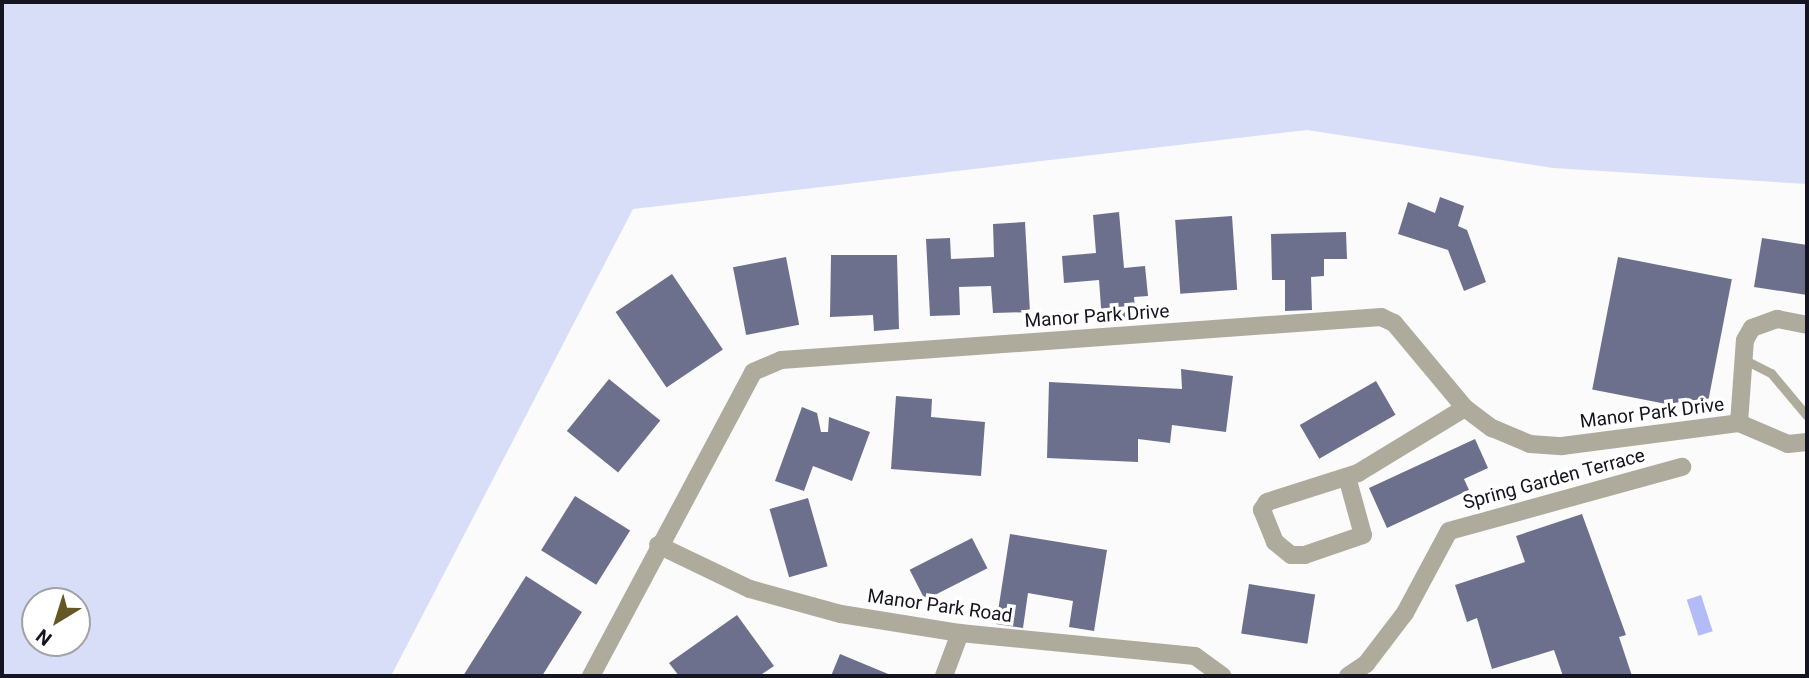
<!DOCTYPE html>
<html>
<head>
<meta charset="utf-8">
<style>
	body { margin:0 }
	#map { position:relative; width:1809px; height:678px; overflow:hidden; background:#fbfbfb; font-family:Roboto,sans-serif }
	div>[style] { position:absolute }
	.green>* { inset:0; background:#d8ddf8 }
	.water>* { inset:0; background:#b4bcf8; transform-origin:0 0 }
	.building>* { inset:0; background:#6c708c; transform-origin:0 0 }
	.lane>* { height:9px; margin:-4.5px; padding:0 4.5px; transform-origin:4.5px; border-radius:4.5px; background:#aeab9d }
	.street>* { height:18px; margin:-9px; padding:0 9px; transform-origin:9px; border-radius:9px; background:#aeab9d }
	span { translate:-50% -50%; white-space:nowrap; text-align:center; line-height:1.15; -webkit-text-stroke:7px #fff; paint-order:stroke }
	.street-label { font-size:19px; color:#141520 }
	.frame { position:absolute; inset:0; border:4px solid #141520; pointer-events:none }
	.north { position:absolute; left:21px; top:587px; width:70px; height:70px; box-sizing:border-box; background:#fff; border:2px solid #a1a1a6; border-radius:50%; rotate:218deg; font-size:19px; font-weight:700; line-height:28px; text-align:center; color:#141520 }
	.north::after { content:''; display:block; margin:auto; width:24px; height:32px; background:#645724; clip-path:polygon(50% 0,100% 100%,50% 72%,0 100%) }
</style>
</head>
<body>
<div id="map">
	<div class="green">
		<div style="clip-path:polygon(evenodd,2px 2px,1807px 2px,1807px 184px,1553px 168px,1307px 130px,633px 209px,391px 676px,2px 676px,2px 2px,35px 601px,77px 601px,77px 643px,35px 643px,35px 601px)"></div>
	</div>
	<div class="water">
		<div style="left:1701px;top:595px;width:38px;height:15px;rotate:72deg"></div>
	</div>
	<div class="building">
		<div style="clip-path:polygon(1440px 197px,1464px 206px,1458px 226px,1467px 230px,1486px 282px,1464px 291px,1448px 250px,1398px 234px,1408px 202px,1435px 213px)"></div>
		<div style="clip-path:polygon(1119px 212px,1124px 268px,1145px 266px,1148px 296px,1134px 297px,1136px 318px,1102px 321px,1099px 280px,1064px 283px,1062px 256px,1096px 253px,1093px 215px)"></div>
		<div style="left:1232px;top:216px;width:74px;height:57px;rotate:86deg"></div>
		<div style="clip-path:polygon(1025px 222px,1030px 312px,993px 313px,991px 286px,959px 287px,960px 315px,930px 316px,926px 239px,950px 238px,951px 259px,994px 257px,993px 224px)"></div>
		<div style="clip-path:polygon(1346px 232px,1347px 259px,1324px 259px,1324px 276px,1311px 277px,1312px 310px,1285px 311px,1285px 280px,1272px 280px,1271px 234px)"></div>
		<div style="clip-path:polygon(1762px 238px,1807px 245px,1807px 295px,1754px 287px)"></div>
		<div style="clip-path:polygon(831px 255px,897px 255px,899px 329px,874px 331px,873px 315px,830px 317px)"></div>
		<div style="left:786px;top:257px;width:69px;height:54px;rotate:79deg"></div>
		<div style="left:1618px;top:257px;width:116px;height:135px;rotate:11deg"></div>
		<div style="left:672px;top:274px;width:91px;height:68px;rotate:56deg"></div>
		<div style="clip-path:polygon(1181px 369px,1233px 376px,1226px 432px,1172px 425px,1170px 443px,1138px 439px,1138px 462px,1047px 458px,1049px 382px,1182px 389px)"></div>
		<div style="left:609px;top:379px;width:66px;height:67px;rotate:39deg"></div>
		<div style="left:1376px;top:381px;width:39px;height:88px;rotate:60deg"></div>
		<div style="clip-path:polygon(896px 396px,932px 399px,931px 417px,985px 422px,981px 476px,891px 469px)"></div>
		<div style="clip-path:polygon(802px 407px,817px 413px,821px 432px,828px 432px,829px 417px,870px 432px,852px 481px,813px 466px,804px 491px,775px 481px)"></div>
		<div style="clip-path:polygon(1475px 439px,1488px 468px,1464px 479px,1469px 490px,1387px 528px,1369px 488px)"></div>
		<div style="left:575px;top:496px;width:65px;height:64px;rotate:32deg"></div>
		<div style="left:808px;top:498px;width:71px;height:40px;rotate:74deg"></div>
		<div style="clip-path:polygon(1582px 514px,1626px 635px,1619px 637px,1632px 676px,1563px 676px,1554px 650px,1492px 669px,1477px 618px,1467px 622px,1455px 585px,1525px 562px,1516px 536px)"></div>
		<div style="clip-path:polygon(1010px 534px,1107px 550px,1094px 631px,1069px 627px,1073px 601px,1028px 593px,1023px 628px,996px 624px)"></div>
		<div style="left:972px;top:538px;width:34px;height:70px;rotate:63deg"></div>
		<div style="clip-path:polygon(526px 576px,582px 612px,542px 676px,463px 676px)"></div>
		<div style="left:1249px;top:584px;width:67px;height:50px;rotate:9deg"></div>
		<div style="clip-path:polygon(737px 615px,774px 666px,759px 676px,679px 676px,669px 663px)"></div>
		<div style="clip-path:polygon(840px 654px,893px 676px,831px 676px)"></div>
	</div>
	<div class="lane">
		<div style="left:1743px;top:359px;width:31px;rotate:27deg"></div>
		<div style="left:1771px;top:373px;width:56px;rotate:50.1deg"></div>
	</div>
	<div class="street">
		<div style="left:1739px;top:423px;width:83px;rotate:-85.9deg"></div>
		<div style="left:1745px;top:340px;width:14px;rotate:-60deg"></div>
		<div style="left:1752px;top:328px;width:27px;rotate:-20deg"></div>
		<div style="left:1777px;top:319px;width:31px;rotate:11deg"></div>
		<div style="left:1739px;top:423px;width:53px;rotate:23.2deg"></div>
		<div style="left:1788px;top:444px;width:19px;rotate:-6deg"></div>
		<div style="left:1347px;top:477px;width:60px;rotate:74.6deg"></div>
		<div style="left:1363px;top:535px;width:61px;rotate:161deg"></div>
		<div style="left:1305px;top:555px;width:14px;rotate:180deg"></div>
		<div style="left:1291px;top:555px;width:21px;rotate:-141deg"></div>
		<div style="left:1275px;top:542px;width:35px;rotate:-112deg"></div>
		<div style="left:1262px;top:510px;width:9px;rotate:-58deg"></div>
		<div style="left:1267px;top:502px;width:96px;rotate:-17.7deg"></div>
		<div style="left:1358px;top:473px;width:125px;rotate:-31.3deg"></div>
		<div style="left:658px;top:545px;width:102px;rotate:25.6deg"></div>
		<div style="left:750px;top:589px;width:94px;rotate:15.4deg"></div>
		<div style="left:841px;top:614px;width:121px;rotate:9.1deg"></div>
		<div style="left:960px;top:633px;width:236px;rotate:5.6deg"></div>
		<div style="left:1195px;top:656px;width:34px;rotate:36deg"></div>
		<div style="left:591px;top:676px;width:344px;rotate:-61.9deg"></div>
		<div style="left:753px;top:372px;width:30px;rotate:-23deg"></div>
		<div style="left:781px;top:360px;width:602px;rotate:-4.1deg"></div>
		<div style="left:1381px;top:317px;width:14px;rotate:25deg"></div>
		<div style="left:1394px;top:323px;width:111px;rotate:50.1deg"></div>
		<div style="left:1465px;top:408px;width:34px;rotate:37deg"></div>
		<div style="left:1492px;top:428px;width:41px;rotate:22.8deg"></div>
		<div style="left:1530px;top:444px;width:32px;rotate:4deg"></div>
		<div style="left:1562px;top:446px;width:178px;rotate:-7.4deg"></div>
		<div style="left:944px;top:676px;width:46px;rotate:-69.6deg"></div>
		<div style="left:1348px;top:676px;width:22px;rotate:-34deg"></div>
		<div style="left:1366px;top:664px;width:64px;rotate:-52.6deg"></div>
		<div style="left:1405px;top:613px;width:93px;rotate:-61.8deg"></div>
		<div style="left:1449px;top:531px;width:242px;rotate:-15.4deg"></div>
	</div>
	<div class="street-label">
		<span style="left:1097px;top:316px;rotate:-4deg">Manor Park Drive</span>
		<span style="left:1652px;top:413px;rotate:-7deg">Manor Park Drive</span>
		<span style="left:1554px;top:479px;rotate:-15deg">Spring Garden Terrace</span>
		<span style="left:940px;top:606px;rotate:8deg">Manor Park Road</span>
	</div>
	<div class="frame"></div>
	<div class="north">N</div>
</div>
</body>
</html>
